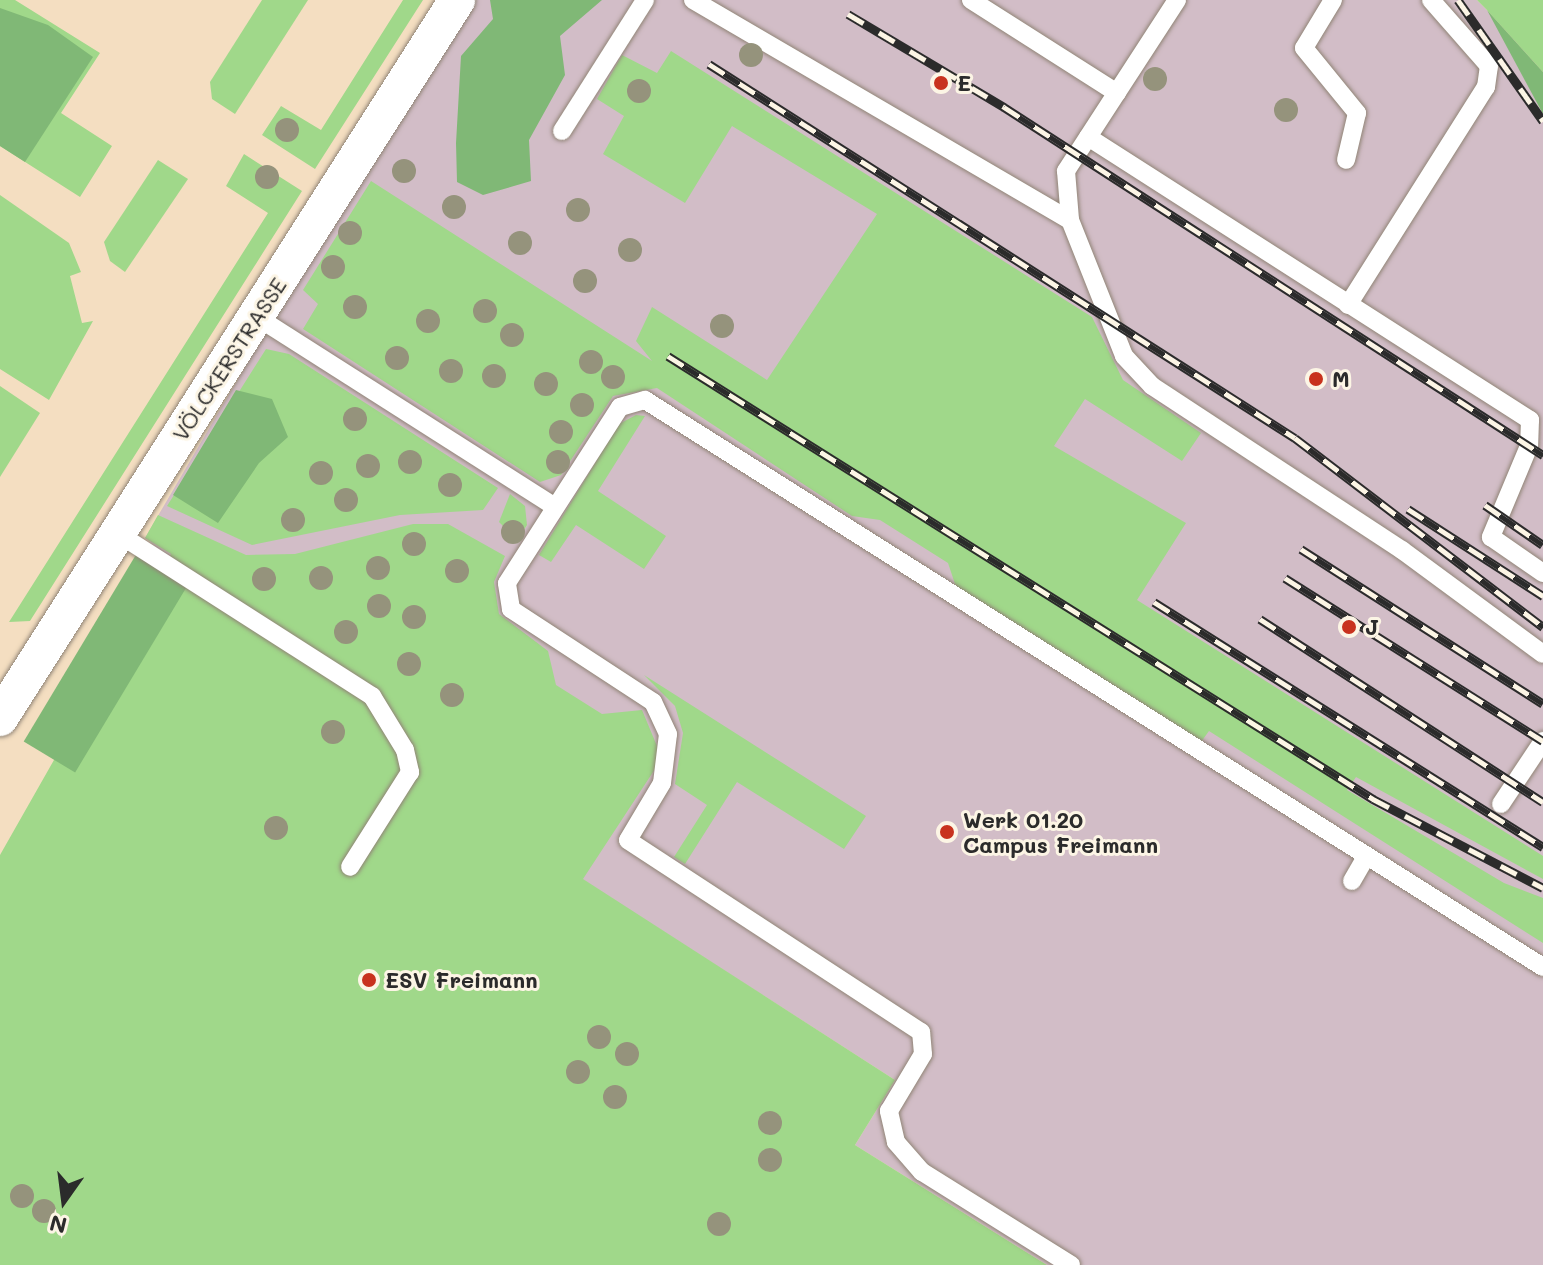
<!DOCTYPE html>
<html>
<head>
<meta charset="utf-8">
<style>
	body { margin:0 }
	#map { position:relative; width:1543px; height:1265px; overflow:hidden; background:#f4dec1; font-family:Mali,sans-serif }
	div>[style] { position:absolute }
	.industrial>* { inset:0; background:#d2bdc7 }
	.green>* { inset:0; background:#a0d88a }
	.forest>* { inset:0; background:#80b876; transform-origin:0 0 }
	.roads { filter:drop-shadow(0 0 2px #908476) drop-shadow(0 0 2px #908476) }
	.lane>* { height:18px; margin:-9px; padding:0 9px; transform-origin:9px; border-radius:9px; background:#fff }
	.street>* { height:36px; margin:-18px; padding:0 18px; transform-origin:18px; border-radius:18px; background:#fff }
	.rail>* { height:9px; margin-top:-4.5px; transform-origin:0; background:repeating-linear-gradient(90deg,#fcf5e5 0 18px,#2b2b2b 0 36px); box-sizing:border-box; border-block:2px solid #2b2b2b }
	.trees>* { width:24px; height:24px; margin:-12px; border-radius:50%; background:#95937c }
	.dots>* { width:22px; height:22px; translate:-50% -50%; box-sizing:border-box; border:4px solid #fcf5e5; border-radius:50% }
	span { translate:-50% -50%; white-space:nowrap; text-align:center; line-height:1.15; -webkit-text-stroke:6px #fcf5e5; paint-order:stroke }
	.poi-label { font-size:22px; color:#2b2b2b; font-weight:700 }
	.left { translate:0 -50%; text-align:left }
	.street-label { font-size:22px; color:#2b2b2b }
	.north { position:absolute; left:24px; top:1161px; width:80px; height:80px; -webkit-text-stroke:6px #fcf5e5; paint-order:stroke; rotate:194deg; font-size:22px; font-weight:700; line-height:32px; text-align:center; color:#2b2b2b }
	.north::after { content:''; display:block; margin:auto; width:28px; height:36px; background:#2b2b2b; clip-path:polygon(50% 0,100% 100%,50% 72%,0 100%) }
</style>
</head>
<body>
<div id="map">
	<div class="industrial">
		<div style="clip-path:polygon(474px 0,1477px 0,1487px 10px,1543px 88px,1543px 1265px,1047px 1265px,855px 1145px,895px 1080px,543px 854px,145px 538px,359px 172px)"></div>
	</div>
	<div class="green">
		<div style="clip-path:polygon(0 0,15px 0,100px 53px,61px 113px,112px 146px,80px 197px,0 146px)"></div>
		<div style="clip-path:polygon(262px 0,308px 0,235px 114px,212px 99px,210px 82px)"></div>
		<div style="clip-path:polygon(403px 0,423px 0,315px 169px,262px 135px,281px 106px,321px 130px)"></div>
		<div style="clip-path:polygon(1477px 0,1543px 0,1543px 72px,1487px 10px)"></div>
		<div style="clip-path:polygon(671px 51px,1092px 317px,1123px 380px,1201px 433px,1182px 461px,1085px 399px,1054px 446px,1186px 523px,1137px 600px,1543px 856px,1543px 879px,1356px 777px,1347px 790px,1504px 883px,1543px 898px,1543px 943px,1209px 731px,1201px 742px,957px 590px,948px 563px,880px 520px,852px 516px,657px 388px,613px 396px,561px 475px,540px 482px,303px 329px,318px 304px,303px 290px,371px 181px,652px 361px,636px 341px,652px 307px,767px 380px,877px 214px,732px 126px,685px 203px,603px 154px,624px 116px,597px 99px,622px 55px,657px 73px)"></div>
		<div style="clip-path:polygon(244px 154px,302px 191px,30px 621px,9px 622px,268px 213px,226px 186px)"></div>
		<div style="clip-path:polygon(158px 160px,188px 179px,125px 272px,110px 261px,104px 242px)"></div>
		<div style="clip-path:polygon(0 195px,69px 243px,81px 272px,70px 276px,82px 323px,93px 321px,49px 400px,0 369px)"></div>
		<div style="clip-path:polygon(266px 349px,289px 354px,498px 488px,483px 510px,400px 515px,252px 545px,167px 506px)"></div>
		<div style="clip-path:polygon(0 386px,40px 413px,0 477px)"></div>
		<div style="clip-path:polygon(636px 415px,645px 416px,598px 491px,666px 536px,644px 569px,576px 525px,551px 562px,539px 555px,619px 424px)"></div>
		<div style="clip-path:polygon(510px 494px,525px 506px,527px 525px,517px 540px,499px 522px)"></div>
		<div style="clip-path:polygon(158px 515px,246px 555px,295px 554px,413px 524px,448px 524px,505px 556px,494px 582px,499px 614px,548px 651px,556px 685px,602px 714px,642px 710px,657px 746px,657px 766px,583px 879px,895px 1080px,855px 1145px,1047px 1265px,0 1265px,0 855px,171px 554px,145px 538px)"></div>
		<div style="clip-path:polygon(644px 675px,866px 816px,844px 849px,737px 782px,685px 864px,674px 857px,707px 805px,675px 784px,683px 733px,675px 706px)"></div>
	</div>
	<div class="forest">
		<div style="clip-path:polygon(490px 0,602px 0,560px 36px,565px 75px,529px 140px,531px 181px,483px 195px,457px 182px,456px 143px,461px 56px,493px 19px)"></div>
		<div style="clip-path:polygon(0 8px,48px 25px,93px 57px,25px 162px,0 146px)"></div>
		<div style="clip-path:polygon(1487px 10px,1543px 72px,1543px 114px)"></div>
		<div style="clip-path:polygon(236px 390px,272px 399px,288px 437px,259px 463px,218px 523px,173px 495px)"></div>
		<div style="left:137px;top:553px;width:60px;height:220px;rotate:31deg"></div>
	</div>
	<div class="roads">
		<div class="lane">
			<div style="left:693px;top:0;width:436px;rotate:30.3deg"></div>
			<div style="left:971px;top:0;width:173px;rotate:32.5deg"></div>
			<div style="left:1177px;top:0;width:204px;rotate:123deg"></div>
			<div style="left:1066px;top:171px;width:49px;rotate:85.3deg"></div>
			<div style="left:1070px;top:220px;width:146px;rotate:68.3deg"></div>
			<div style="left:1124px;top:356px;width:41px;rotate:47deg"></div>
			<div style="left:1152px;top:386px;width:299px;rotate:33.3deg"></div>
			<div style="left:1402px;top:550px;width:175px;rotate:36.4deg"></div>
			<div style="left:1333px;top:0;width:56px;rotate:121.1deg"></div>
			<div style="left:1304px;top:48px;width:84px;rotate:50.8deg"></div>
			<div style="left:1357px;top:113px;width:48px;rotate:103.2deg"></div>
			<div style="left:562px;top:131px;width:155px;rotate:-57.6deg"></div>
			<div style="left:1088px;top:137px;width:525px;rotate:32.63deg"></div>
			<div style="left:1530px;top:420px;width:26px;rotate:92deg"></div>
			<div style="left:1529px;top:446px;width:99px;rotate:112.7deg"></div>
			<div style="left:1491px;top:537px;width:63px;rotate:34.7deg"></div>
			<div style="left:1348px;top:305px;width:258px;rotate:-57.7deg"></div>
			<div style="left:1486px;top:87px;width:21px;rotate:-82deg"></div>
			<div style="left:1489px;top:66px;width:88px;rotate:-131.3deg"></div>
			<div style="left:257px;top:317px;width:353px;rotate:32.5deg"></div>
			<div style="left:117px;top:533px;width:303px;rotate:32.6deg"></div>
			<div style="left:372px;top:696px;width:63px;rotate:58.6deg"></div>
			<div style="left:405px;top:750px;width:23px;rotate:77deg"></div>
			<div style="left:410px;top:772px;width:112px;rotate:122.3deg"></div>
			<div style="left:1501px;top:804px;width:76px;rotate:-56.3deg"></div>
			<div style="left:1352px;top:881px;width:28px;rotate:-60deg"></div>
			<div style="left:1071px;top:1265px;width:176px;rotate:-148deg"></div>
			<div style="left:922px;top:1172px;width:40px;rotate:-131deg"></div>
			<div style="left:896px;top:1142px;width:32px;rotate:-103deg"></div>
			<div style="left:889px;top:1111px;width:66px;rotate:-59.2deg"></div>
			<div style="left:923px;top:1054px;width:22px;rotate:-95deg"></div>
			<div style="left:921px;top:1032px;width:350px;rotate:-146.8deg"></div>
			<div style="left:628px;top:840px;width:66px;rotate:-59.2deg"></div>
			<div style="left:662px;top:783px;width:49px;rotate:-83deg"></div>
			<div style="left:668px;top:734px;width:35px;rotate:-115deg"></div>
			<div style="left:653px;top:702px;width:170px;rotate:-146.8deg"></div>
			<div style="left:511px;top:609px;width:26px;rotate:-99deg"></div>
			<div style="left:507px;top:583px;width:209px;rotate:-57.3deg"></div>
			<div style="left:620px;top:407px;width:26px;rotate:-16deg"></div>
			<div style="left:645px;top:400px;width:1062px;rotate:32.27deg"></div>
		</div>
		<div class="street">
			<div style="left:0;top:718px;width:851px;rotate:-57.52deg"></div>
		</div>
	</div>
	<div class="rail">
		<div style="left:1458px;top:0;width:148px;rotate:54.9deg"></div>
		<div style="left:848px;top:14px;width:182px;rotate:30.8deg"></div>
		<div style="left:1004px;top:107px;width:642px;rotate:32.85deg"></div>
		<div style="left:709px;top:64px;width:695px;rotate:32.55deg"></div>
		<div style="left:1295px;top:438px;width:312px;rotate:37.3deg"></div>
		<div style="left:668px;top:356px;width:833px;rotate:32.14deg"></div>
		<div style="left:1373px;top:799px;width:192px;rotate:27.6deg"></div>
		<div style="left:1485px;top:505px;width:70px;rotate:34.6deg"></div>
		<div style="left:1408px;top:509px;width:161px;rotate:32.8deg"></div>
		<div style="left:1301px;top:549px;width:287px;rotate:32.6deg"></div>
		<div style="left:1285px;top:578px;width:305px;rotate:32.3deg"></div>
		<div style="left:1154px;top:602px;width:460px;rotate:32.2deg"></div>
		<div style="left:1260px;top:619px;width:337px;rotate:32.9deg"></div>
	</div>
	<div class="trees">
		<div style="left:751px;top:55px"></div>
		<div style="left:1155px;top:79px"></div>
		<div style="left:639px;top:91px"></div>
		<div style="left:1286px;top:110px"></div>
		<div style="left:287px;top:130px"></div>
		<div style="left:404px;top:171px"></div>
		<div style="left:267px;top:177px"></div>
		<div style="left:454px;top:207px"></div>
		<div style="left:578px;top:210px"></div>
		<div style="left:350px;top:233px"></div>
		<div style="left:520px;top:243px"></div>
		<div style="left:630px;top:250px"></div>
		<div style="left:333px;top:267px"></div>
		<div style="left:585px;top:281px"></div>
		<div style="left:355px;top:307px"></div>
		<div style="left:485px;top:311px"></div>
		<div style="left:428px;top:321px"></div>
		<div style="left:722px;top:326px"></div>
		<div style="left:512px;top:335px"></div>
		<div style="left:397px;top:358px"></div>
		<div style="left:591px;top:362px"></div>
		<div style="left:451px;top:371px"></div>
		<div style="left:494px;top:376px"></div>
		<div style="left:613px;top:377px"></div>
		<div style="left:546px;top:384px"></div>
		<div style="left:582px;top:405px"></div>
		<div style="left:355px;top:419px"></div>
		<div style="left:561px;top:432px"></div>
		<div style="left:410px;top:462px"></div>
		<div style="left:558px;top:462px"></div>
		<div style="left:368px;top:466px"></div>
		<div style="left:321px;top:473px"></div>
		<div style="left:450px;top:485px"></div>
		<div style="left:346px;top:500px"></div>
		<div style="left:293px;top:520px"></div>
		<div style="left:513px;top:532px"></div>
		<div style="left:414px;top:544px"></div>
		<div style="left:378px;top:568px"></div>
		<div style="left:457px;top:571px"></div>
		<div style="left:321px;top:578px"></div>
		<div style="left:264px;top:579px"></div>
		<div style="left:379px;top:606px"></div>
		<div style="left:414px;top:617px"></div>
		<div style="left:346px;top:632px"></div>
		<div style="left:409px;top:664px"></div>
		<div style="left:452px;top:695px"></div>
		<div style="left:333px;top:732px"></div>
		<div style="left:276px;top:828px"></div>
		<div style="left:599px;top:1037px"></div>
		<div style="left:627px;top:1054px"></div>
		<div style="left:578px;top:1072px"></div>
		<div style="left:615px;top:1097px"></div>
		<div style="left:770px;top:1123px"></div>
		<div style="left:770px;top:1160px"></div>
		<div style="left:22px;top:1196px"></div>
		<div style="left:44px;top:1211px"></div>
		<div style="left:719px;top:1224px"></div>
	</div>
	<div class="dots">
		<div style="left:941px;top:83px;background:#c8321e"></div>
		<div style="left:1316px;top:379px;background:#c8321e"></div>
		<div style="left:1349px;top:627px;background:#c8321e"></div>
		<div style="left:947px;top:832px;background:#c8321e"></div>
		<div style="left:369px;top:980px;background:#c8321e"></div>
	</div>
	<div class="poi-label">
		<span class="left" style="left:957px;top:83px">E</span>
		<span class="left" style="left:1332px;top:379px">M</span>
		<span class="left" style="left:1365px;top:627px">J</span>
		<span class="left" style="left:963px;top:832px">Werk 01.20<br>Campus Freimann</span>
		<span class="left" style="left:385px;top:980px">ESV Freimann</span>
	</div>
	<div class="street-label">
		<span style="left:229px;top:359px;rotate:-57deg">VÖLCKERSTRASSE</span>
	</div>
	<div class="north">N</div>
</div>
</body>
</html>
